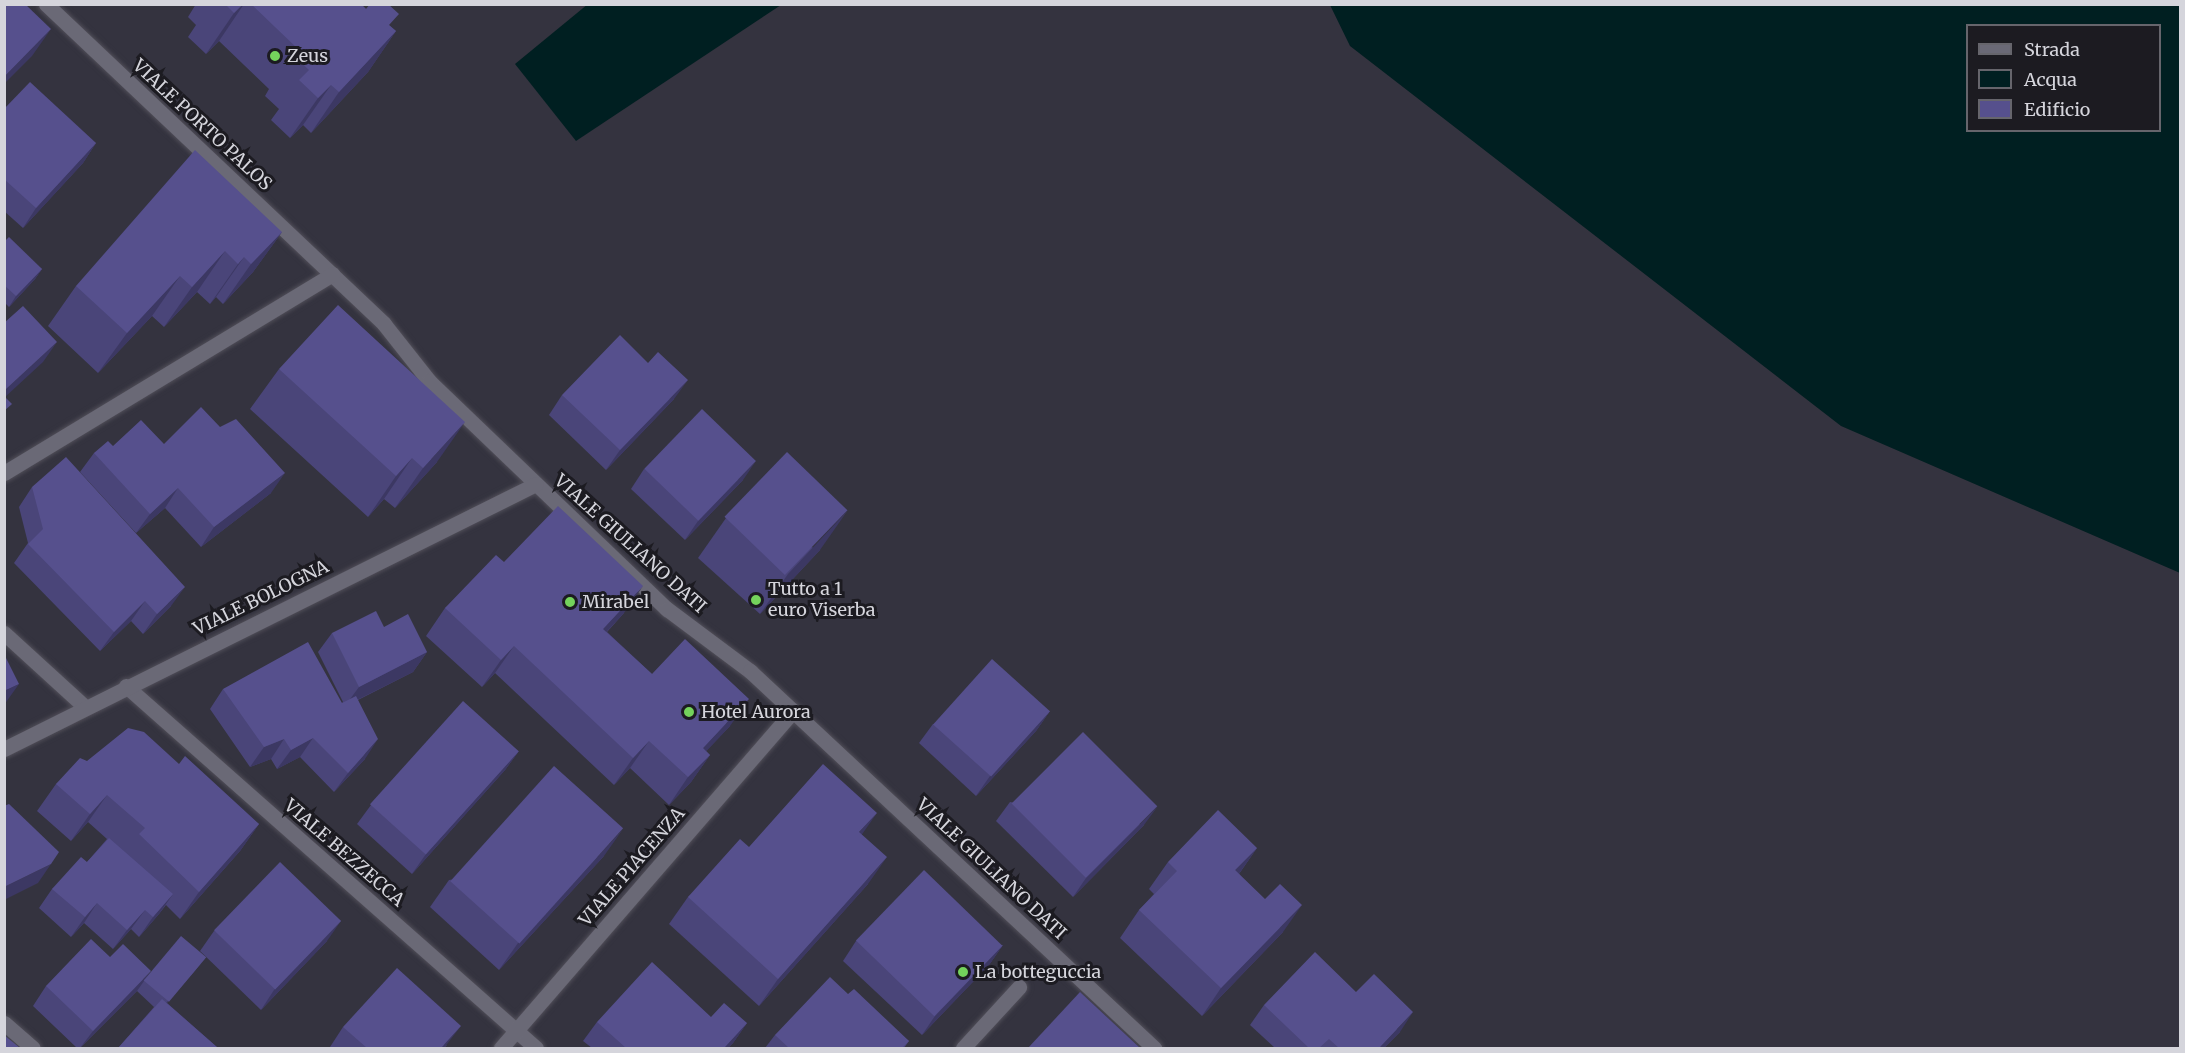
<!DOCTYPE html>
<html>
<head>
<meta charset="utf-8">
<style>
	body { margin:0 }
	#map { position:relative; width:2185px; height:1053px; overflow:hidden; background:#34333f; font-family:Merriweather,serif }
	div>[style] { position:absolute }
	.water>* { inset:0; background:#001f21 }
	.roads { filter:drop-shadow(0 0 2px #504e58) drop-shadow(0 0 2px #504e58) }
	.street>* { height:15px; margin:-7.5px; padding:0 7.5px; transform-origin:7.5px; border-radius:7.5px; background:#6a6976 }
	.wall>* { inset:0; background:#4a4579 }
	.shaded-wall>* { inset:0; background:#3c3863 }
	.building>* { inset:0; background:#56508d; transform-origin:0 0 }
	.dots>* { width:16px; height:16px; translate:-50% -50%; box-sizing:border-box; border:3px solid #1c1b21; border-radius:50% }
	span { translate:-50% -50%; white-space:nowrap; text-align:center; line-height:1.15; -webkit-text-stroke:6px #1c1b21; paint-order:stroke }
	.poi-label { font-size:18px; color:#d5d5dc }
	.left { translate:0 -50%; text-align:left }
	.street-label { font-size:18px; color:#d5d5dc }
	.frame { position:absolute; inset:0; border:6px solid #d5d5dc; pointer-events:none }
	.legend { position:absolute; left:1966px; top:24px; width:195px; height:108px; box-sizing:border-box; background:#1c1b21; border:2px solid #66656c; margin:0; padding:8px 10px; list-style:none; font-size:18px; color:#d5d5dc }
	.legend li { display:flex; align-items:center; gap:12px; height:30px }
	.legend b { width:30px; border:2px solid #66656c }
</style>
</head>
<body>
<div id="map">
	<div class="water">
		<div style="clip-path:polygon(588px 4px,781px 4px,781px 5px,576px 141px,515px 64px)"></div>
		<div style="clip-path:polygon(evenodd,1330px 5px,2180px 5px,2180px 573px,1841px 426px,1350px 46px,1330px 5px,1968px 26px,2160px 26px,2160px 130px,1968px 130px,1968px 26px)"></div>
	</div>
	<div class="roads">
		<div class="street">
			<div style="left:46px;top:4px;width:465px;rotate:43.4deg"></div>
			<div style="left:384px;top:324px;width:73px;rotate:51.7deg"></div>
			<div style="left:429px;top:381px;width:330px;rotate:43.8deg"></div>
			<div style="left:667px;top:609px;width:104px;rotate:36.8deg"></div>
			<div style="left:750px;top:671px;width:553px;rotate:43.02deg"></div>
			<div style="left:4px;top:473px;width:384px;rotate:-31.2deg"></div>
			<div style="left:4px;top:633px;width:110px;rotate:42.4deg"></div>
			<div style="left:126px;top:686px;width:547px;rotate:41.44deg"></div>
			<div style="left:4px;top:749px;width:594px;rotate:-26.48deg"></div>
			<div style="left:4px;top:1023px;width:38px;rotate:41deg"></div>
			<div style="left:501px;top:1048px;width:446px;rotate:-49.1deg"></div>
			<div style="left:963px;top:1048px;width:83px;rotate:-47.4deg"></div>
		</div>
	</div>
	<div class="wall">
		<div style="clip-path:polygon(196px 4px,361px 4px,366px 9px,390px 26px,396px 31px,368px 72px,311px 133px,303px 125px,290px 138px,271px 120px,279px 109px,265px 96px,269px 89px,219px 41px,206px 54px,188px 37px,196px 25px,188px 17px)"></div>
		<div style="clip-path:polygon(4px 109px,96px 143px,83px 163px,23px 228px,4px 211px)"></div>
		<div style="clip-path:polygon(282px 232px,253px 272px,223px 304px,216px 297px,210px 304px,197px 292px,164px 327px,152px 316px,98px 373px,48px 326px,76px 286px)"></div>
		<div style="clip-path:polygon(4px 242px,42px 269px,35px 279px,9px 307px,4px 302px)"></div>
		<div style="clip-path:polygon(279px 369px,437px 462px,395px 508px,384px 499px,368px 517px,250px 409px)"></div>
		<div style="clip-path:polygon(562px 395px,674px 399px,606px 470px,549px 415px)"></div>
		<div style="clip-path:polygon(164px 444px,271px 493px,201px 547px,165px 508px,136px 533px,80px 472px,94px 453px,113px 446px)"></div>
		<div style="clip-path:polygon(644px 469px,743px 480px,685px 540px,631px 489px)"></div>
		<div style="clip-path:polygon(32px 487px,171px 606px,143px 634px,131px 621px,100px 651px,14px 563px,28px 543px,19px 507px)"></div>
		<div style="clip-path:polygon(726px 518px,820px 550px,760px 614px,698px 558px)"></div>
		<div style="clip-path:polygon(504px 562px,624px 613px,607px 632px,652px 674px,730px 726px,706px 751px,710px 755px,691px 782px,669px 805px,630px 768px,614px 785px,495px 673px,482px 687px,426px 636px,445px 608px)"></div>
		<div style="clip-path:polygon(384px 627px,427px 652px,413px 672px,358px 700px,365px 759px,334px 792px,300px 757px,277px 769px,271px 759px,250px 767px,210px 709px,223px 689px,342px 703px,343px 702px,318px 652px,332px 633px)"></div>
		<div style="clip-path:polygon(1050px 711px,1036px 731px,976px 796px,919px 743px,933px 724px)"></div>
		<div style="clip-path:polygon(519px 751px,505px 770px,412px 874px,357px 824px,371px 805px)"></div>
		<div style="clip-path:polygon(87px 761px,179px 764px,259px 824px,240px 851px,180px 919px,166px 905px,159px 914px,139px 937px,131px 929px,113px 949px,84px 923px,71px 937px,39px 908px,52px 889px,87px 862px,107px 839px,88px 822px,71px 841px,37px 811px,56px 784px)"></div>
		<div style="clip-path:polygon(1010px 802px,1144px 825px,1073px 897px,996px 821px)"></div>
		<div style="clip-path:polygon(862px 835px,868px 884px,759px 1006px,669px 924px,688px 897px,749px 847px)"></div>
		<div style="clip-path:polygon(1257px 848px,1239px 874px,1283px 932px,1202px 1016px,1120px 938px,1139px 910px,1154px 894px,1149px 889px,1168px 862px)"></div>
		<div style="clip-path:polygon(604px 856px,499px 970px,430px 907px,449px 880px)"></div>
		<div style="clip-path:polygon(214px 931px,327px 941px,261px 1010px,200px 951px)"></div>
		<div style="clip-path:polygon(856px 941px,1003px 945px,989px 965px,922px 1035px,843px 961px)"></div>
		<div style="clip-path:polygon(110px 957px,144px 980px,198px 967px,167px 1003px,218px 1048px,118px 1048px,154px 1007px,137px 991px,80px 1048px,77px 1048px,33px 1006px,46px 986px)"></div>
		<div style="clip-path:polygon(1356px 992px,1400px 1032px,1384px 1048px,1275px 1048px,1250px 1025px,1264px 1005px)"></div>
		<div style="clip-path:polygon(848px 994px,909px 1041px,904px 1048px,765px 1048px,775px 1035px)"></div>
		<div style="clip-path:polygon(711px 1017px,747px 1023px,733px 1043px,728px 1048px,592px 1048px,583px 1041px,597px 1022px)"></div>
		<div style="clip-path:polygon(343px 1027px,447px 1045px,444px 1048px,332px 1048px,330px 1047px)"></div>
	</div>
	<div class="shaded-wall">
		<div style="clip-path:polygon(243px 4px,244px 4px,219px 41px,206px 54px,234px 13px)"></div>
		<div style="clip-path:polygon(51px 29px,32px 56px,4px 84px,4px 77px)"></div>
		<div style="clip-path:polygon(396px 31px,368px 72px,311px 133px,339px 92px)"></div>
		<div style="clip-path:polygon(331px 85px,303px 125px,290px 138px,318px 98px)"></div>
		<div style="clip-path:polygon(96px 143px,83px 163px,23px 228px,36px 208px)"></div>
		<div style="clip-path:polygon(282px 232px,253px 272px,223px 304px,251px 264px)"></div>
		<div style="clip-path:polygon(225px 251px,197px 292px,164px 327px,192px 287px)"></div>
		<div style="clip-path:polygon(244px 257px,216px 297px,210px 304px,238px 264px)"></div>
		<div style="clip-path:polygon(42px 269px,35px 279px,9px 307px,16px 296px)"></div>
		<div style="clip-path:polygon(180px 276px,152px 316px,98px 373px,127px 333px)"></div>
		<div style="clip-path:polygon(57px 342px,43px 362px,4px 398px,4px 391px)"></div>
		<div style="clip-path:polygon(688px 380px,674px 399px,606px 470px,620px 450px)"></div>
		<div style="clip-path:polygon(465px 422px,437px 462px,395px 508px,423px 468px)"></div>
		<div style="clip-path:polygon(412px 458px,384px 499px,368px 517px,396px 476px)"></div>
		<div style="clip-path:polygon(756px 461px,743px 480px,685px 540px,698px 521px)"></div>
		<div style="clip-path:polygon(285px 473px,271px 493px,201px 547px,214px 527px)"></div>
		<div style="clip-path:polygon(178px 488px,165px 508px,136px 533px,150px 514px)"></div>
		<div style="clip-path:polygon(848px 510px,820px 550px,760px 614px,788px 574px)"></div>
		<div style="clip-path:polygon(643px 586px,624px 613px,584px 656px,603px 629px)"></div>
		<div style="clip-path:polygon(185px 587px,171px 606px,143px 634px,157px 614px)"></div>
		<div style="clip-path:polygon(145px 601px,131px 621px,100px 651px,114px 632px)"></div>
		<div style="clip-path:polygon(514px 646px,495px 673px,482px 687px,501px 660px)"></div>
		<div style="clip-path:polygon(427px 652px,413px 672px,345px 706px,359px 687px)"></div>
		<div style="clip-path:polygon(19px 684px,4px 705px,4px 691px)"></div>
		<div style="clip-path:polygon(749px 699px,730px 726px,684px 775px,703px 748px)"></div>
		<div style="clip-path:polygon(1050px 711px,1036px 731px,976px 796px,990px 776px)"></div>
		<div style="clip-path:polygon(313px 738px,300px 757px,277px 769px,291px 750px)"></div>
		<div style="clip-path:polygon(284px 739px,271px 759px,250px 767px,264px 747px)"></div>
		<div style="clip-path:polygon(378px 739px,365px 759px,334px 792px,348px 773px)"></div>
		<div style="clip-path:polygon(649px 741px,630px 768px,614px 785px,633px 758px)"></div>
		<div style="clip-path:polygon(519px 751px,505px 770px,412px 874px,426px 854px)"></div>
		<div style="clip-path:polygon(710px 755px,691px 782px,669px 805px,688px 777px)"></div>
		<div style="clip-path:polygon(107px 795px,88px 822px,71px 841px,90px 814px)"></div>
		<div style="clip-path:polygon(1158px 806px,1144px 825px,1073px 897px,1086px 878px)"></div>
		<div style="clip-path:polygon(877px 813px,858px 840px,859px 832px)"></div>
		<div style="clip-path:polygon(259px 824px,240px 851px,180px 919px,199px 892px)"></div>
		<div style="clip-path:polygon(623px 829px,604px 856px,499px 970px,518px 943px)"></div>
		<div style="clip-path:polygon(1257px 848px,1238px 875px,1235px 870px)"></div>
		<div style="clip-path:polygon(887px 857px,868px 884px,759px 1006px,778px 979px)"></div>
		<div style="clip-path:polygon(51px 864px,38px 883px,4px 900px,4px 887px)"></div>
		<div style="clip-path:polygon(173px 894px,159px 914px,139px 937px,153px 917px)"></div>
		<div style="clip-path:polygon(97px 903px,84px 923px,71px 937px,85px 917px)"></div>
		<div style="clip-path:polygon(1302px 905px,1283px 932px,1202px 1016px,1221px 988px)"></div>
		<div style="clip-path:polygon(145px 910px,131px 929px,113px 949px,127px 930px)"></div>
		<div style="clip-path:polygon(341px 921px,327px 941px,261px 1010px,274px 990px)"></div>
		<div style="clip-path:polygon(1003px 945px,989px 965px,922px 1035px,935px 1016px)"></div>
		<div style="clip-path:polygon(206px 957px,198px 967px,159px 1012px,167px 1002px)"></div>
		<div style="clip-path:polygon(151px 971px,137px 991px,80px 1048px,93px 1031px)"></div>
		<div style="clip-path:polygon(1413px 1012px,1400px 1032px,1384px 1048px,1379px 1048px)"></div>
		<div style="clip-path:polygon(747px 1023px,733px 1043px,728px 1048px,724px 1048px)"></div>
		<div style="clip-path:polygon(461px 1026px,444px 1048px,441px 1048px)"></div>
	</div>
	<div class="building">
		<div style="clip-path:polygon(4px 4px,25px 4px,51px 29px,4px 77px)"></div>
		<div style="clip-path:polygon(225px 4px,243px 4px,234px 13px)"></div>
		<div style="clip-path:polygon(251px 4px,361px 4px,366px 9px,370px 4px,388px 4px,399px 14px,389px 25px,396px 31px,339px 92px,331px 85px,318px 98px,299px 80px,309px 70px,293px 55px,299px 50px)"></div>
		<div style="clip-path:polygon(30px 82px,96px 143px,36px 208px,4px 179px,4px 109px)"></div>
		<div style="clip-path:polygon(195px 150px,282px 232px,251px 264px,244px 257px,238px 264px,225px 251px,192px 287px,180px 276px,127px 333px,76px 286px)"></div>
		<div style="clip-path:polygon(9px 237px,42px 269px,16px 296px,4px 285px,4px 242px)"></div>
		<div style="clip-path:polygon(338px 305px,465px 422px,423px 468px,412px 458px,396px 476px,279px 369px)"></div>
		<div style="clip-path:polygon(23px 306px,57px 342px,4px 391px,4px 323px)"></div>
		<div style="clip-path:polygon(620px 335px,648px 363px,658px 352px,688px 380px,620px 450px,562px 395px)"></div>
		<div style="clip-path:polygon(4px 396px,12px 404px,4px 411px)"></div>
		<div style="clip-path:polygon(201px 407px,220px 427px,236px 419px,285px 473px,214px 527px,178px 488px,150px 514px,94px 453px,108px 441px,113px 446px,141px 420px,164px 444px)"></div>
		<div style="left:702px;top:409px;width:75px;height:83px;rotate:44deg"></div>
		<div style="left:787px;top:452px;width:84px;height:90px;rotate:44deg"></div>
		<div style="clip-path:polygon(66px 457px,185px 587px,157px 614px,145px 601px,114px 632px,28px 544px,43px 529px,32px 487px)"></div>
		<div style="clip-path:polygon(558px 506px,643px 586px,603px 629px,652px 674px,685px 639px,749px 699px,703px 748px,710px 755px,688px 777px,649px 741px,633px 758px,514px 646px,501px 660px,445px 608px,496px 555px,504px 562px)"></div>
		<div style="clip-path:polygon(376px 611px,384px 627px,408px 614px,427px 652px,359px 687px,332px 633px)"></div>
		<div style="clip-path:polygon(308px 642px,342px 703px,356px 696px,378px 739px,348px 773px,313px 738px,291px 750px,284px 739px,264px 747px,223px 689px)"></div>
		<div style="clip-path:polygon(4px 654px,19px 684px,4px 691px)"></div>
		<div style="left:992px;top:659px;width:78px;height:88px;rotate:42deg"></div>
		<div style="left:463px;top:701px;width:75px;height:139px;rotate:42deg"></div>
		<div style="clip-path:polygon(128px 728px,144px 732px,179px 764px,185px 756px,259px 824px,199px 892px,139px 834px,145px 828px,107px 795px,90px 814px,56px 784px,80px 758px,87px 761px)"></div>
		<div style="left:1083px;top:732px;width:105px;height:101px;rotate:45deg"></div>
		<div style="clip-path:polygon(823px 764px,877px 813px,859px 832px,887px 857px,778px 979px,688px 897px,740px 839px,749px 847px)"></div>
		<div style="left:554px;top:766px;width:93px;height:155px;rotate:42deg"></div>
		<div style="clip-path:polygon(9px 804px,59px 852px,51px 864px,4px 887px,4px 806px)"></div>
		<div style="clip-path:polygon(1218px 810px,1257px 848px,1235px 870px,1265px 899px,1280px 884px,1302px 905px,1221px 988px,1139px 910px,1177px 871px,1168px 862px)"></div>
		<div style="clip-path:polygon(109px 838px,173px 894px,153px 917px,145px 910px,127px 930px,97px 903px,85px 917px,52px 889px,81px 857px,87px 862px)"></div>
		<div style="left:280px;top:862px;width:85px;height:95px;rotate:44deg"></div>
		<div style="left:924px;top:870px;width:109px;height:98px;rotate:44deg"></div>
		<div style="left:181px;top:936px;width:33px;height:58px;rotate:40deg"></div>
		<div style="clip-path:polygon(91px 939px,110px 957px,123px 944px,151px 971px,93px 1031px,46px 986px)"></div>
		<div style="clip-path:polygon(1315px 952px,1356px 992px,1374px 974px,1413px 1012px,1379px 1048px,1339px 1048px,1329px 1039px,1319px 1048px,1309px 1048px,1264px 1005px)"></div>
		<div style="clip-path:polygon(652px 962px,711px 1017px,724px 1003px,747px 1023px,724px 1048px,626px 1048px,597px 1022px)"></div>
		<div style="clip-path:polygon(397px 968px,461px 1026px,441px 1048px,367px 1048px,343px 1027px)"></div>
		<div style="clip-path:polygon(830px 977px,848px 994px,854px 989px,909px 1041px,902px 1048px,789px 1048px,775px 1035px)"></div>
		<div style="clip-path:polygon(1080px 992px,1140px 1048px,1028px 1048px)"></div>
		<div style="clip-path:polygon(162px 999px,218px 1048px,121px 1048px,119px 1047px)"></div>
		<div style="clip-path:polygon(4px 1035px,20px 1048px,4px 1048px)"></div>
	</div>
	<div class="dots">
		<div style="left:275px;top:56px;background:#74d25c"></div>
		<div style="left:756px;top:600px;background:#74d25c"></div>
		<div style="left:570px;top:602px;background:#74d25c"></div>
		<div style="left:689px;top:712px;background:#74d25c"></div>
		<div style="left:963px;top:972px;background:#74d25c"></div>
	</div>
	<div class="poi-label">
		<span class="left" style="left:287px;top:56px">Zeus</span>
		<span class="left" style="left:768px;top:600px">Tutto a 1<br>euro Viserba</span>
		<span class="left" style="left:582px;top:602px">Mirabel</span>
		<span class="left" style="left:701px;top:712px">Hotel Aurora</span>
		<span class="left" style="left:975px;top:972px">La botteguccia</span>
	</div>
	<div class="street-label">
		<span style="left:202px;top:125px;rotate:43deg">VIALE PORTO PALOS</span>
		<span style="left:630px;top:544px;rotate:42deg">VIALE GIULIANO DATI</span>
		<span style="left:261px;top:598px;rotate:-26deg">VIALE BOLOGNA</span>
		<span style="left:344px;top:853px;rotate:41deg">VIALE BEZZECCA</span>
		<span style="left:632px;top:867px;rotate:-49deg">VIALE PIACENZA</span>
		<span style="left:991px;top:869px;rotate:43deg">VIALE GIULIANO DATI</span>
	</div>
	<div class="frame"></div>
	<ul class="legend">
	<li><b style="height:8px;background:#6a6976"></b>Strada</li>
	<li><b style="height:16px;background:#001f21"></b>Acqua</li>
	<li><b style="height:16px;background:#56508d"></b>Edificio</li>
	</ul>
</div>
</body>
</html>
